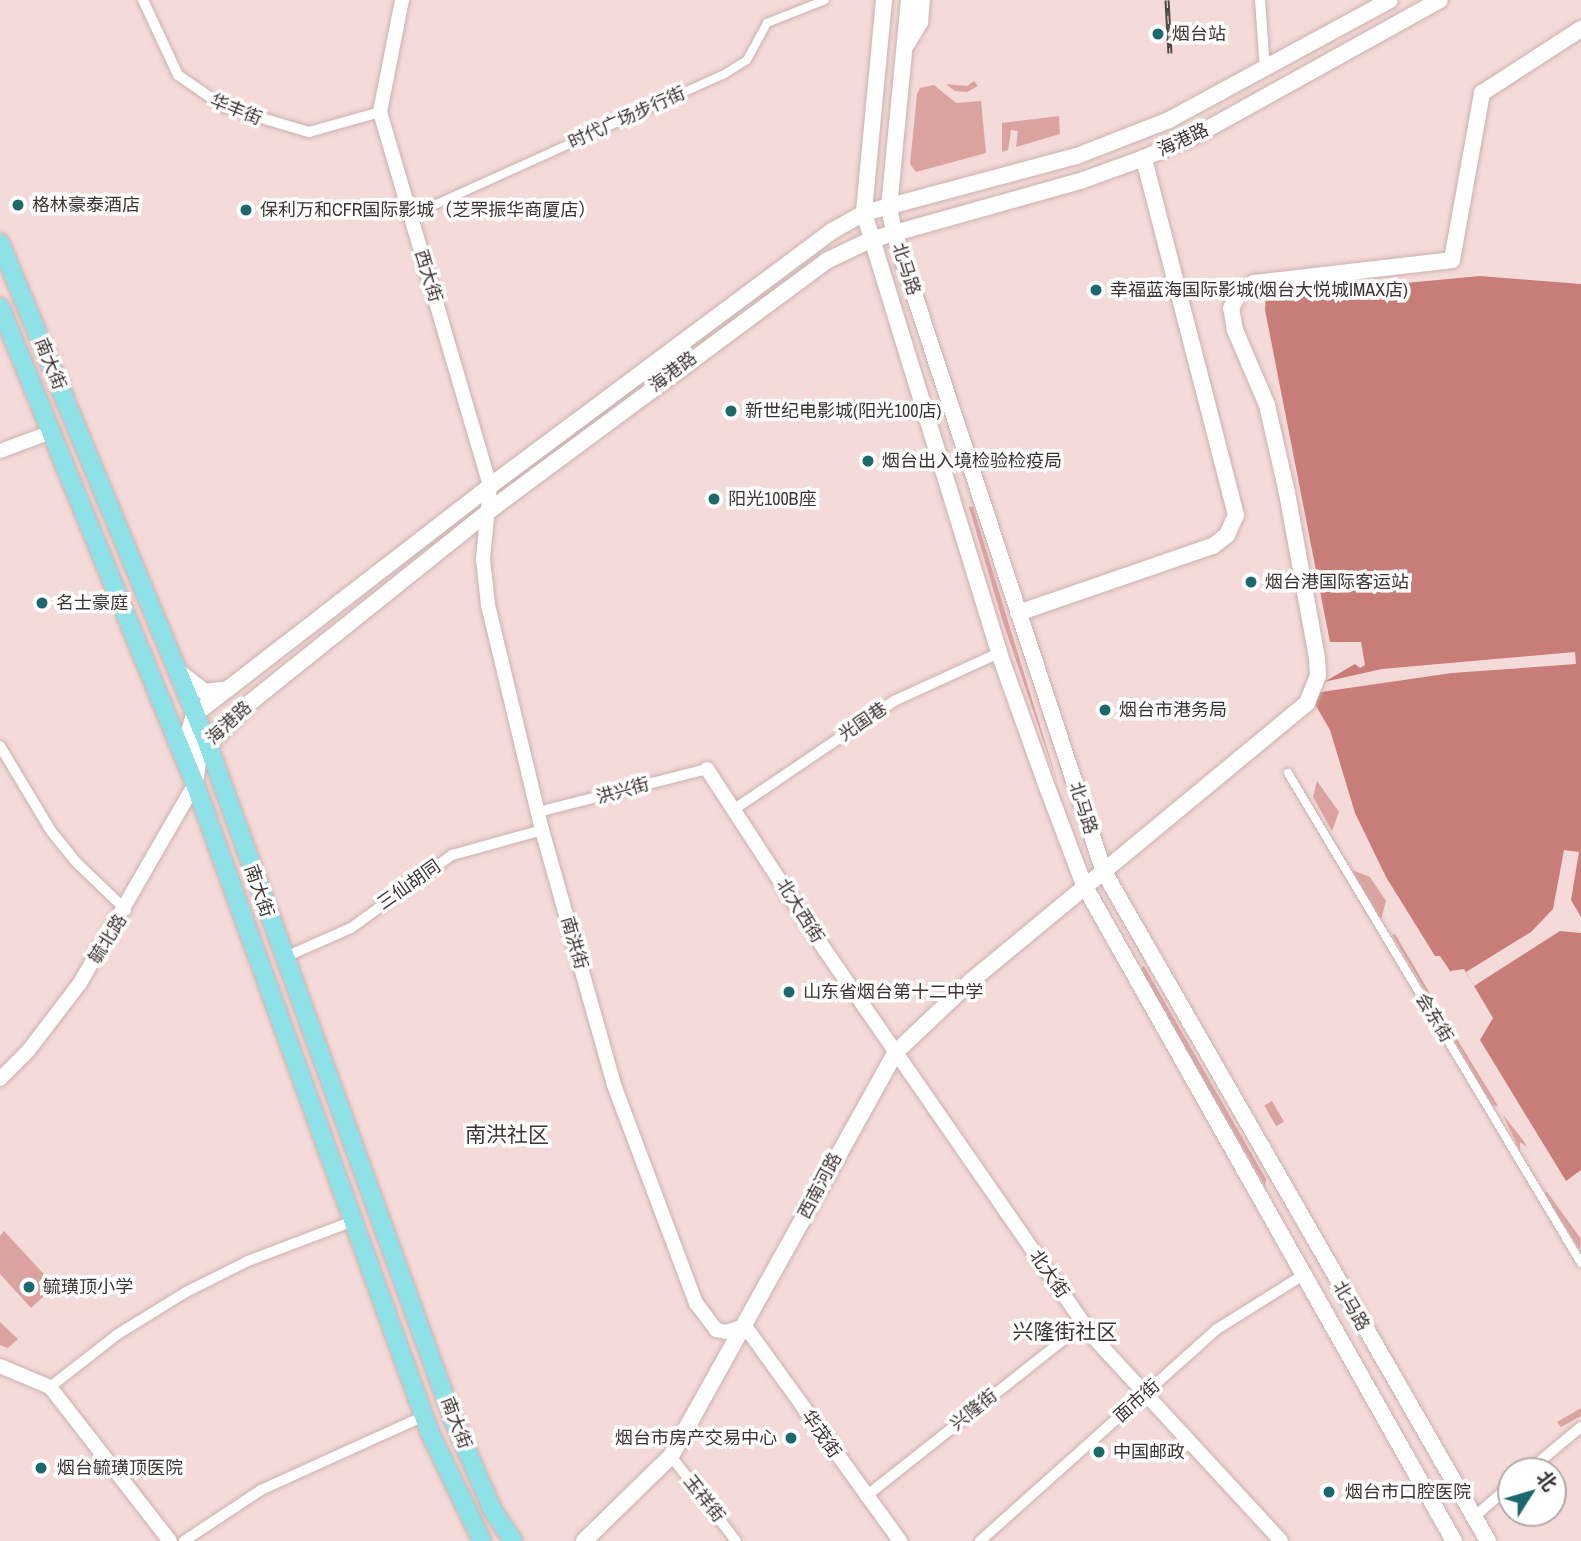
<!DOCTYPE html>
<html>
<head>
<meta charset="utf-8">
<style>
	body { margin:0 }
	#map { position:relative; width:1581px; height:1541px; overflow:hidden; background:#f4dad8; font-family:"Archivo Narrow","Noto Sans SC",sans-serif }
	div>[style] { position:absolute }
	.green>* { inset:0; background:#dba3a0; transform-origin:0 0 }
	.water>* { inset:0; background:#c97d79 }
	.pier>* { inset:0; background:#f4dad8 }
	.roads { filter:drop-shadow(0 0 2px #cab1af) drop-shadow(0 0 2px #cab1af) }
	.pedestrian>* { height:8px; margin:-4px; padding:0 4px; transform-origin:4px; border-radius:4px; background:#fff }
	.minor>* { height:10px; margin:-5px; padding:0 5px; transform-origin:5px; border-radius:5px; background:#fff }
	.tertiary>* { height:14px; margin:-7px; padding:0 7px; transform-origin:7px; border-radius:7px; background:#fff }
	.secondary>* { height:16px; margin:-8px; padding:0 8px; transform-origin:8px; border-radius:8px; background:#fff }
	.primary>* { height:18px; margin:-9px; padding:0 9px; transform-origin:9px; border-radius:9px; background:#8ee2e7 }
	.rail>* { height:5px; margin-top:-2.5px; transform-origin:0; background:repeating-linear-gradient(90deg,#fff 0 8px,#514544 0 16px); box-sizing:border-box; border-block:2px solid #514544 }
	.dots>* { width:19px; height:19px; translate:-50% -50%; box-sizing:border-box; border:4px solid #fff; border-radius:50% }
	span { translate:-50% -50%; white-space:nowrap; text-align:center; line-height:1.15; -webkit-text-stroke:7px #fff; paint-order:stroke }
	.poi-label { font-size:18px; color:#3e3333 }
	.left { translate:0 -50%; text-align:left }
	.right { translate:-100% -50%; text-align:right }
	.street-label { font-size:18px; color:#3e3333 }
	.quarter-label { font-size:21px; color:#3e3333 }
	.north { position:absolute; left:1497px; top:1457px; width:70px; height:70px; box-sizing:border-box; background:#fff; border:2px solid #b2adad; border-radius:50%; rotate:53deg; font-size:19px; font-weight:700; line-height:28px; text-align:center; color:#3e3333 }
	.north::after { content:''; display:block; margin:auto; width:24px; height:32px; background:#1b686d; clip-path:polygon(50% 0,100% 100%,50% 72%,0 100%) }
</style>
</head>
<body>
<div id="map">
	<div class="green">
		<div style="clip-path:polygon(974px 81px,978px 86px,967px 92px,955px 91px,946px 84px,967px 86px)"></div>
		<div style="clip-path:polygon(934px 85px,956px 103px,981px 101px,986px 153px,916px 172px,910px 164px,917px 94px,920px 88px)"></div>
		<div style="clip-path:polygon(1059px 116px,1060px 134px,1016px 147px,1018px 131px,1011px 130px,1008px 150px,1002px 152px,1002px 123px)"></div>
		<div style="clip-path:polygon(969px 507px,973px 507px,1058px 784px,1002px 619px)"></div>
		<div style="clip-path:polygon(1317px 781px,1339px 812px,1332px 831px,1313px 797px)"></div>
		<div style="clip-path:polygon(1352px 870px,1370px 877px,1386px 901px,1381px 920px)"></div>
		<div style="clip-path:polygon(1395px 934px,1435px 1002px,1434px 1005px,1392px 935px)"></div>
		<div style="clip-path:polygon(1144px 966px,1266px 1179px,1265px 1186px,1140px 969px)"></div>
		<div style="clip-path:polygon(1446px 1026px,1449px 1026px,1498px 1106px,1492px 1105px)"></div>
		<div style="left:1272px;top:1101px;width:24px;height:9px;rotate:60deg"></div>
		<div style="clip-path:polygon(1503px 1115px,1523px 1140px,1527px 1147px,1520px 1142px,1520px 1151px)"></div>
		<div style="clip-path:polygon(1547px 1192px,1581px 1239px,1580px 1250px,1544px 1193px)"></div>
		<div style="clip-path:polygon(4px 1231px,55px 1286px,31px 1308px,0 1274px,0 1236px)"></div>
		<div style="clip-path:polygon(0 1322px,18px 1339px,8px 1348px,0 1345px)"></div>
		<div style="clip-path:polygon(1581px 1408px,1581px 1416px,1561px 1427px,1557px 1422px)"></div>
	</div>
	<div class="water">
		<div style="clip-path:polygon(1480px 276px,1581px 284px,1581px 1170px,1566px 1181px,1480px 1040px,1493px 1018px,1464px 969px,1450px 971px,1440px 956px,1435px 956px,1386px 877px,1355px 813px,1330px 730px,1312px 699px,1324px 682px,1355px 664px,1360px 668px,1365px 665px,1361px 642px,1330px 642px,1265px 310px,1266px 296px)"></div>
	</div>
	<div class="pier">
		<div style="clip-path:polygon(1575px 652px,1576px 664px,1452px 673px,1314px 693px,1324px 682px,1382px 669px)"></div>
		<div style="clip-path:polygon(1564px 850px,1579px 852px,1571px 900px,1581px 917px,1581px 933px,1560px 931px,1474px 986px,1466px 972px,1531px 932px,1553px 909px)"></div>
	</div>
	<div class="roads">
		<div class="pedestrian">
			<div style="left:410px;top:216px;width:343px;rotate:-24.3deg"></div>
			<div style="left:723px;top:75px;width:28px;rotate:-32deg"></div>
			<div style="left:747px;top:60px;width:42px;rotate:-61.6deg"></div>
			<div style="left:767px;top:23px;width:62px;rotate:-21.6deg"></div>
			<div style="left:1288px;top:773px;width:571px;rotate:59.12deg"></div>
		</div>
		<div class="minor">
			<div style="left:143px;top:0;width:83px;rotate:65deg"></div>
			<div style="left:178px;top:75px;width:56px;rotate:34.8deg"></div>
			<div style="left:224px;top:107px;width:89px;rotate:16.4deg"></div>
			<div style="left:309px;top:132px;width:74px;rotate:-15.7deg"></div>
			<div style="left:1260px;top:0;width:70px;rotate:85.9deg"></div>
			<div style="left:0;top:746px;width:99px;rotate:59deg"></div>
			<div style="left:51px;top:831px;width:38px;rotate:51deg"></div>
			<div style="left:75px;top:861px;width:71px;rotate:43.9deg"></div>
			<div style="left:736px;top:808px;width:191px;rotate:-34.1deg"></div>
			<div style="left:894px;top:701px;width:115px;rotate:-24.6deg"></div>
			<div style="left:538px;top:812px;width:174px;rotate:-14.3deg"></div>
			<div style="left:283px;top:958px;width:74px;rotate:-23.8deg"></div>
			<div style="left:351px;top:928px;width:125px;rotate:-35.9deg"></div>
			<div style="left:452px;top:855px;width:93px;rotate:-15.5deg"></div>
			<div style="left:50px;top:1387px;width:86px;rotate:-37.9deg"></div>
			<div style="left:118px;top:1334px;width:80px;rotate:-31.7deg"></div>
			<div style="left:186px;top:1292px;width:69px;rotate:-26.6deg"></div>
			<div style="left:248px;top:1261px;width:116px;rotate:-20.8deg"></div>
			<div style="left:671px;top:1456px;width:107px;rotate:52.6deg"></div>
			<div style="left:1528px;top:1471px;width:69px;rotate:-39.7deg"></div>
			<div style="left:865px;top:1497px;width:278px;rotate:-38.4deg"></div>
			<div style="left:1474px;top:1517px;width:49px;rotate:-40.9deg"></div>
			<div style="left:184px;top:1541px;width:92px;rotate:-33.5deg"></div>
			<div style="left:261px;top:1490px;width:179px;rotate:-24.4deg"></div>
			<div style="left:980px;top:1541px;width:318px;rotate:-41.8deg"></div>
			<div style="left:1217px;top:1329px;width:102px;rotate:-32.1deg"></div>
		</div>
		<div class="tertiary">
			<div style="left:402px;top:0;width:114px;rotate:101.1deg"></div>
			<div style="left:380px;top:112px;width:390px;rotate:73.6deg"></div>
			<div style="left:490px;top:486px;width:73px;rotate:95.5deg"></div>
			<div style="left:483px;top:559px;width:46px;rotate:83.8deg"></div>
			<div style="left:488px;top:605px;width:231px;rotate:76.5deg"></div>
			<div style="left:542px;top:830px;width:265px;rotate:74.2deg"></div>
			<div style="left:614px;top:1085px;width:233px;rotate:69.4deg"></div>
			<div style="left:696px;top:1303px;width:34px;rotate:53deg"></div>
			<div style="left:716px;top:1330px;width:10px;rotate:11deg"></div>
			<div style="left:726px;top:1332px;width:20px;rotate:-18deg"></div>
			<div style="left:745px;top:1326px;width:265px;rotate:54.2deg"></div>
			<div style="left:0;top:451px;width:54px;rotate:-20.4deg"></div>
			<div style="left:707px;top:769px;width:216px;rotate:56.9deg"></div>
			<div style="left:825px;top:950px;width:471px;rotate:55.3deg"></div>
			<div style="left:1093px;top:1337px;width:277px;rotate:47.3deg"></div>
			<div style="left:0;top:1079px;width:40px;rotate:-45deg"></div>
			<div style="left:28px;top:1051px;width:86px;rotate:-52.6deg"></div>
			<div style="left:80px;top:983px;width:230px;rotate:-60deg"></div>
			<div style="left:0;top:1366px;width:54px;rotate:22.8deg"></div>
			<div style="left:50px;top:1387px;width:195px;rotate:52.1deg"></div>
		</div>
		<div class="secondary">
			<div style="left:884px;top:0;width:214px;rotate:95.4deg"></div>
			<div style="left:864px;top:213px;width:460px;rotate:72.9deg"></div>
			<div style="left:999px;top:653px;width:134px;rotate:70.3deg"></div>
			<div style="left:1044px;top:779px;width:113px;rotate:69.3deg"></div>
			<div style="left:1084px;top:885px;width:753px;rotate:60.58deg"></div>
			<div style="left:909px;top:0;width:208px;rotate:95.5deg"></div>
			<div style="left:889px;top:207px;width:26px;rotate:79deg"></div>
			<div style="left:894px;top:233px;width:673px;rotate:71.81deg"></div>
			<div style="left:1104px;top:872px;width:771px;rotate:60.14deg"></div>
			<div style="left:907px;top:44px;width:26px;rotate:-59deg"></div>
			<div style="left:920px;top:22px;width:22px;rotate:-85deg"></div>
			<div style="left:1018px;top:613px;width:206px;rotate:-19deg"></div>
			<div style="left:1213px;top:546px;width:18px;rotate:-38deg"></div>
			<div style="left:1227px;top:535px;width:22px;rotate:-66deg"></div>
			<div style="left:1236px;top:515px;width:369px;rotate:-104.5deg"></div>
			<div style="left:178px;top:671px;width:34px;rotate:38deg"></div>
			<div style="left:205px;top:692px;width:23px;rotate:-7deg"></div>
			<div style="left:191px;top:765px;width:33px;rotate:-93deg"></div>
			<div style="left:189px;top:732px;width:18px;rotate:-74deg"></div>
			<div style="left:194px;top:715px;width:374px;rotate:-37.7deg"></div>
			<div style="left:490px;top:486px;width:427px;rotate:-36.7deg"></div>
			<div style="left:832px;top:231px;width:37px;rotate:-29deg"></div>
			<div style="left:864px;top:213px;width:220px;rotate:-15deg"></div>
			<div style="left:1077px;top:156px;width:99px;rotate:-21.4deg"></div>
			<div style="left:1169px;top:120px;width:251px;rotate:-28.5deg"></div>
			<div style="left:195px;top:783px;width:29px;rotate:-82deg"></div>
			<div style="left:199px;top:754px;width:75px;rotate:-45deg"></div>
			<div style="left:252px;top:701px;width:310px;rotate:-38.7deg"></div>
			<div style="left:494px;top:507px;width:413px;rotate:-36.5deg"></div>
			<div style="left:826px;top:261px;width:49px;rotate:-25.5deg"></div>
			<div style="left:870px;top:240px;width:221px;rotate:-15.7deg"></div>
			<div style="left:1083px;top:180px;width:65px;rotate:-19.8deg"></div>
			<div style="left:1144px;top:158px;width:61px;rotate:-24.1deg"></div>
			<div style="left:1200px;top:133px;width:274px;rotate:-29deg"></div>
			<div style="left:584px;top:1541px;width:122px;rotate:-44.3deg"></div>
			<div style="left:671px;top:1456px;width:461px;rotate:-60.9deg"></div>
			<div style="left:895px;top:1053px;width:105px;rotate:-43.5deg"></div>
			<div style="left:971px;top:981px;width:436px;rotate:-39.6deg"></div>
			<div style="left:1307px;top:703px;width:29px;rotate:-68deg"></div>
			<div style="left:1318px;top:676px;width:18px;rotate:-93deg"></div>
			<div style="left:1317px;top:658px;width:168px;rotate:-100.3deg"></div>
			<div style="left:1287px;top:493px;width:90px;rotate:-102.8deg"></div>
			<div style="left:1267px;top:405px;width:82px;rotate:-113.1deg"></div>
			<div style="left:1235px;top:330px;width:22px;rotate:-100deg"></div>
			<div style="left:1231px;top:308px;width:18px;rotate:-61deg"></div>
			<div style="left:1240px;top:292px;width:17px;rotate:-33deg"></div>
			<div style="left:1254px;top:283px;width:199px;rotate:-6.6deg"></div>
			<div style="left:1452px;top:260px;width:170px;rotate:-79.8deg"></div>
			<div style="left:1482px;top:93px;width:118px;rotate:-32.9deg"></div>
		</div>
		<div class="primary">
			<div style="left:0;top:243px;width:540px;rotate:67.47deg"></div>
			<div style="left:207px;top:742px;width:720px;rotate:70.03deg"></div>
			<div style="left:453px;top:1419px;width:100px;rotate:66.5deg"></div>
			<div style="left:493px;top:1511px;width:36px;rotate:56deg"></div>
			<div style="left:0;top:307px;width:515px;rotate:67.77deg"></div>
			<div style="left:195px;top:784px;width:690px;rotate:70.09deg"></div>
			<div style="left:430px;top:1433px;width:120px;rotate:64.3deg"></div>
		</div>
	</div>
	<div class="rail">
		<div style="left:1167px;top:0;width:53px;rotate:86.8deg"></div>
	</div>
	<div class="dots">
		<div style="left:1158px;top:34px;background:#1b686d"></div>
		<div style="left:18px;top:205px;background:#1b686d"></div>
		<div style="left:246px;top:210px;background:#1b686d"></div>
		<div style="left:1096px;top:290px;background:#1b686d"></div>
		<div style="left:731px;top:411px;background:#1b686d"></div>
		<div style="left:868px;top:461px;background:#1b686d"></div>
		<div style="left:714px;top:499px;background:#1b686d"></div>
		<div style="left:1251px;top:582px;background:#1b686d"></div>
		<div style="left:42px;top:603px;background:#1b686d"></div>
		<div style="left:1105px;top:710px;background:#1b686d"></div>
		<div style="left:789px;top:992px;background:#1b686d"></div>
		<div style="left:29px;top:1287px;background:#1b686d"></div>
		<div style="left:791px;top:1438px;background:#1b686d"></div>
		<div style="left:1099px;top:1452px;background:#1b686d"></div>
		<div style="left:41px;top:1468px;background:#1b686d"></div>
		<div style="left:1329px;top:1492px;background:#1b686d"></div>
	</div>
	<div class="poi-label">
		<span class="left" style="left:1172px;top:34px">烟台站</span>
		<span class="left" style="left:32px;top:205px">格林豪泰酒店</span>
		<span class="left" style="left:260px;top:210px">保利万和CFR国际影城（芝罘振华商厦店）</span>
		<span class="left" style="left:1110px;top:290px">幸福蓝海国际影城(烟台大悦城IMAX店)</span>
		<span class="left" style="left:745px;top:411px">新世纪电影城(阳光100店)</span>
		<span class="left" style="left:882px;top:461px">烟台出入境检验检疫局</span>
		<span class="left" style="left:728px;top:499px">阳光100B座</span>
		<span class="left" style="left:1265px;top:582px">烟台港国际客运站</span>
		<span class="left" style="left:56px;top:603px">名士豪庭</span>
		<span class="left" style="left:1119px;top:710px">烟台市港务局</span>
		<span class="left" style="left:803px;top:992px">山东省烟台第十二中学</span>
		<span class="left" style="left:43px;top:1287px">毓璜顶小学</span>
		<span class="right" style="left:777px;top:1438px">烟台市房产交易中心</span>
		<span class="left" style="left:1113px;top:1452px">中国邮政</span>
		<span class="left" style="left:57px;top:1468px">烟台毓璜顶医院</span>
		<span class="left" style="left:1345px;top:1492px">烟台市口腔医院</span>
	</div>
	<div class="street-label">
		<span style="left:236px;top:110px;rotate:22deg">华丰街</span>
		<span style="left:627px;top:118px;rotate:-24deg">时代广场步行街</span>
		<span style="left:1183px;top:140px;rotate:-25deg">海港路</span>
		<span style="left:906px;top:269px;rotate:72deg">北马路</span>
		<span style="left:428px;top:276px;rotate:73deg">西大街</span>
		<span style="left:50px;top:364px;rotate:68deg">南大街</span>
		<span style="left:673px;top:372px;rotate:-37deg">海港路</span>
		<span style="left:863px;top:722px;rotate:-34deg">光国巷</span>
		<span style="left:229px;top:723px;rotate:-43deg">海港路</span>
		<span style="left:623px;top:791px;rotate:-15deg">洪兴街</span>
		<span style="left:1083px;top:808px;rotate:72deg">北马路</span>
		<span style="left:409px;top:885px;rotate:-35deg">三仙胡同</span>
		<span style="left:259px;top:891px;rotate:71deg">南大街</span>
		<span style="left:800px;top:911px;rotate:58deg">北大西街</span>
		<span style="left:108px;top:939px;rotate:-58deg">毓北路</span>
		<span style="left:574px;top:943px;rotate:74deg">南洪街</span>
		<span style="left:1434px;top:1018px;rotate:59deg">会东街</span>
		<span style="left:820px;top:1186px;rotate:-62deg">西南河路</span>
		<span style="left:1049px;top:1274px;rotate:55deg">北大街</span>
		<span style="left:1351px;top:1306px;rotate:60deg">北马路</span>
		<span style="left:1137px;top:1401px;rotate:-42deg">面市街</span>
		<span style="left:974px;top:1410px;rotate:-38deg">兴隆街</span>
		<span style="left:456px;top:1423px;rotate:69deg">南大街</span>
		<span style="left:821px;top:1434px;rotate:55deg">华茂街</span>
		<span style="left:704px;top:1499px;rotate:52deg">玉祥街</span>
	</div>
	<div class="quarter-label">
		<span style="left:507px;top:1135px">南洪社区</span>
		<span style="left:1065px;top:1332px">兴隆街社区</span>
	</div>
	<div class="north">北</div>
</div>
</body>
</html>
